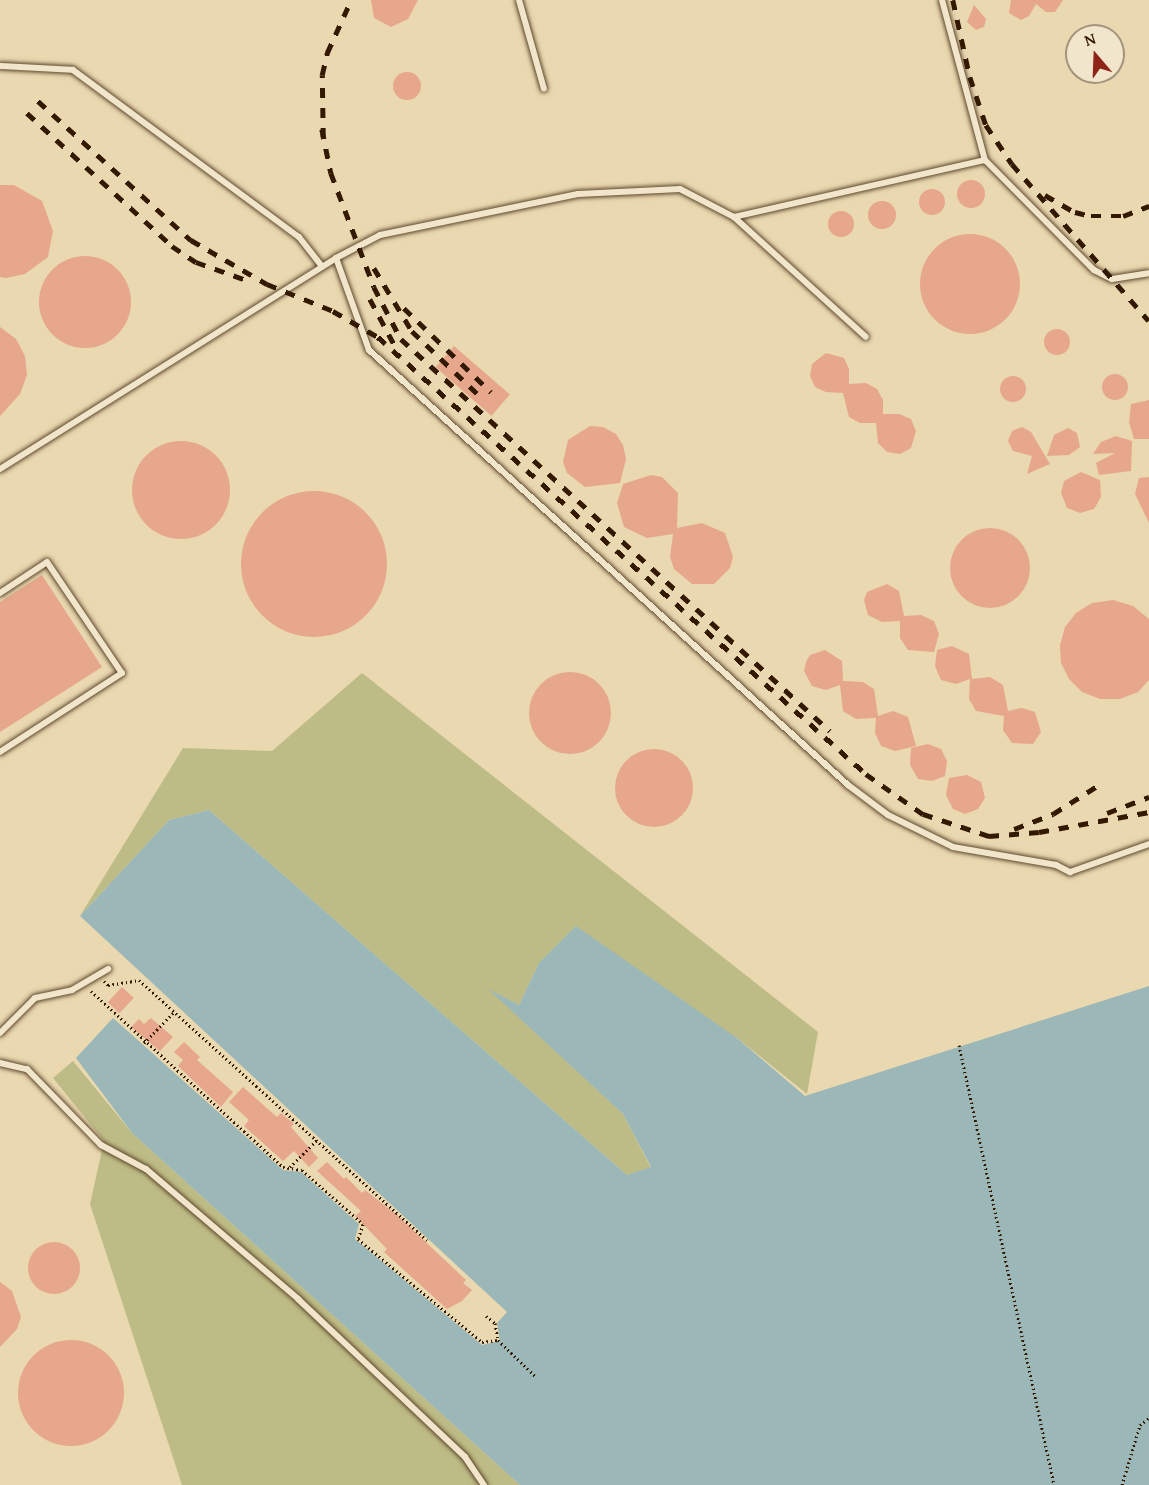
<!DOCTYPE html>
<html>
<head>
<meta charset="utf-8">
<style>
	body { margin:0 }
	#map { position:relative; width:1149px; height:1485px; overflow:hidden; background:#e9d8b0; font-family:"Gentium Book Plus",serif }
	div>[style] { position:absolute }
	.green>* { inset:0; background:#bebc86 }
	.water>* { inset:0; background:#9cb7b7 }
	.building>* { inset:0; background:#e7a78c; transform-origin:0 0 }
	.round { border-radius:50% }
	.path>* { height:3px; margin-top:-1.5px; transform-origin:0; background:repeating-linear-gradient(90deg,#331901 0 1.5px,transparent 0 4.5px) }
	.roads { filter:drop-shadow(0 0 2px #60492d) drop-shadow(0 0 2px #60492d) }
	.lane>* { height:6px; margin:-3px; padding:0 3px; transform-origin:3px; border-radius:3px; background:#f1e6cc }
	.rail>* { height:4.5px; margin-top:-2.25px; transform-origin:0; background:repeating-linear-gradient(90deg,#331901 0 10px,transparent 0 20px) }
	span { translate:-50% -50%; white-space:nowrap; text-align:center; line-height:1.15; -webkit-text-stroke:5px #f1e6cc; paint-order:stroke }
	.north { position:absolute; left:1065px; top:24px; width:60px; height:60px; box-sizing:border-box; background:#f1e6cc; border:2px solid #a5947b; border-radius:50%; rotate:341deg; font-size:16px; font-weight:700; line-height:24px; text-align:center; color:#331901 }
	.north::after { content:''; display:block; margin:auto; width:21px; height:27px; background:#8f2418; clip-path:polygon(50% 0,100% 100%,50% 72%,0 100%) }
</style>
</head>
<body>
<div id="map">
	<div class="green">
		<div style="clip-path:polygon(362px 673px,818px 1032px,807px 1094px,737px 1038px,539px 963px,519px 1005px,491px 991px,623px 1114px,651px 1168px,627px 1175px,209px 810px,169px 820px,80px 916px,183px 748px,272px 751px)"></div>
		<div style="clip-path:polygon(73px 1061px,132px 1133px,520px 1485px,182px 1485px,90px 1204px,104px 1141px,53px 1078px)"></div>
	</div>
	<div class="water">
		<div style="clip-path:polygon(209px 810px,627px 1175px,651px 1167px,623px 1114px,488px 989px,519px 1005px,539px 963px,576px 926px,737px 1038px,805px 1096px,1149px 986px,1149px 1485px,520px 1485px,132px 1133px,76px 1058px,113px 1018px,283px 1170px,301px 1172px,359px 1224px,355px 1239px,482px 1345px,500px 1341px,497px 1323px,507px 1312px,80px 916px,169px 820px)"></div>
	</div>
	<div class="building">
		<div style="clip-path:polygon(371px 0,418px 0,408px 19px,391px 27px,374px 18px)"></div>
		<div style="clip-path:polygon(1011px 0,1063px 0,1055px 12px,1046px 12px,1036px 4px,1029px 16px,1021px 20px,1009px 13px)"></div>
		<div style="clip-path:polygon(974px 5px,986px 19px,984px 27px,976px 30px,967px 22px)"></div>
		<div class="round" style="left:393px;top:72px;width:28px;height:28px"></div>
		<div class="round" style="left:957px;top:180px;width:28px;height:28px"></div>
		<div style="clip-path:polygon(0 185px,14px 185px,42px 201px,53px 231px,48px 257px,25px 274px,6px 278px,0 277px)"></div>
		<div class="round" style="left:919px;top:189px;width:26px;height:26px"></div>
		<div class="round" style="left:868px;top:201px;width:28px;height:28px"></div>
		<div class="round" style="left:828px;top:211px;width:26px;height:26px"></div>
		<div class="round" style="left:920px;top:234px;width:100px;height:100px"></div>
		<div class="round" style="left:39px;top:256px;width:92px;height:92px"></div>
		<div style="clip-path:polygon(0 327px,16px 339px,25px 356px,27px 375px,20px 394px,0 416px)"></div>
		<div class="round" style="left:1044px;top:329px;width:26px;height:26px"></div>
		<div style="left:454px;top:346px;width:74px;height:28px;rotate:41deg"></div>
		<div style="clip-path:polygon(826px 353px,844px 358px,849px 369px,849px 384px,866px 383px,877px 389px,883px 400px,883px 414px,899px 414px,911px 419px,916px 431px,911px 448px,900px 454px,887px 452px,878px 443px,876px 423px,860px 423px,849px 417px,843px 393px,826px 392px,815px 387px,810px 376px,812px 364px)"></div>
		<div class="round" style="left:1102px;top:374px;width:26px;height:26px"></div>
		<div class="round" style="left:1000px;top:376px;width:26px;height:26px"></div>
		<div style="clip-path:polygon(1149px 400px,1149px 439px,1134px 439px,1129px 422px,1131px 404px)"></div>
		<div style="clip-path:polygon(590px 426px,603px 427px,616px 434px,623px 445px,626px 459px,620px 483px,585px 487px,567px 473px,563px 462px,568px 440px)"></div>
		<div style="clip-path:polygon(1022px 427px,1031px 432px,1050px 464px,1027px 474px,1032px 456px,1013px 451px,1008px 441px,1012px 431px)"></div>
		<div style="clip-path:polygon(1068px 428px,1077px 433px,1080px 447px,1069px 455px,1047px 456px,1054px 435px)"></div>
		<div style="clip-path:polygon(1116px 436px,1132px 441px,1131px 471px,1099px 475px,1096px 463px,1115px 453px,1093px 454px,1101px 442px)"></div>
		<div class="round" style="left:132px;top:441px;width:98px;height:98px"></div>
		<div style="clip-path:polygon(1081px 472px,1100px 480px,1101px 497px,1094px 509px,1080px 513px,1067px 508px,1061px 493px,1064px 481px)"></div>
		<div style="clip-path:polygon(651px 475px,662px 477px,678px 493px,677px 528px,702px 523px,725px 533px,733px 557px,730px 568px,714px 584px,692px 584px,674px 569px,670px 557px,673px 534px,647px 538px,624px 527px,617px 503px,623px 484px)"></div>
		<div style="clip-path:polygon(1149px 477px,1149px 523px,1135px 494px,1139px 478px)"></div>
		<div class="round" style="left:241px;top:491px;width:146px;height:146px"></div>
		<div class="round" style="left:950px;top:528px;width:80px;height:80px"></div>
		<div style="clip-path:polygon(42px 575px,102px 667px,0 732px,0 602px)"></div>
		<div style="clip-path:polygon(887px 584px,899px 591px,904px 616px,921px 615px,934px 621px,939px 634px,934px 652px,908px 650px,900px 638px,900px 621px,882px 622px,868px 615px,864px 600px,867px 592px)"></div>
		<div style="clip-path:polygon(1113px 600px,1133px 606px,1149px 619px,1149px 680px,1138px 692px,1120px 699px,1100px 699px,1082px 692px,1069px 679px,1061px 663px,1060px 645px,1065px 627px,1076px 613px,1092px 603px)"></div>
		<div style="clip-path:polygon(952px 646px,969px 654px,972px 679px,990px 677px,1003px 685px,1008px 711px,1022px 708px,1035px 712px,1041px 732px,1033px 744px,1012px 743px,1003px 730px,1004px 716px,976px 711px,969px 699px,970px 679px,956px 684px,941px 680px,935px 666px,937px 650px)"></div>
		<div style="clip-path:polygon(825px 650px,842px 661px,843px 681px,863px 682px,874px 689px,878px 716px,893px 711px,908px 717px,916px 746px,895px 751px,881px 746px,875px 733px,876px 718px,856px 719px,843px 711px,840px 685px,826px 690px,812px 686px,804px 671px,806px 662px,810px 655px)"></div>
		<div class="round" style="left:529px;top:672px;width:82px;height:82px"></div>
		<div style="clip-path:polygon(928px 744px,941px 749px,947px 761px,945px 776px,932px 781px,918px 779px,910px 765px,911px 748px)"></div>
		<div class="round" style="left:615px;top:749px;width:78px;height:78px"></div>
		<div style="clip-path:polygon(967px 775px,981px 782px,985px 798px,978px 809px,965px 814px,953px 809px,946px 795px,949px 778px)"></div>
		<div style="left:122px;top:987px;width:16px;height:21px;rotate:43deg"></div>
		<div style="clip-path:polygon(151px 1018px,173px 1037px,160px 1051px,131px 1027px,139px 1019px,144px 1024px)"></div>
		<div style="clip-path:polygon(184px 1042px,200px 1057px,197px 1060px,233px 1092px,221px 1107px,178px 1066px,183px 1060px,174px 1052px)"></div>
		<div style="clip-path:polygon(243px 1087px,277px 1117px,281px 1113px,294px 1124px,291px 1127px,318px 1158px,309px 1167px,294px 1151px,283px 1161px,244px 1126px,249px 1120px,229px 1102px)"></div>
		<div style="clip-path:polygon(327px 1162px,344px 1179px,346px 1177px,362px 1193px,365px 1190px,397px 1215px,466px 1280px,463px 1283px,472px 1290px,462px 1301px,447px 1309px,384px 1252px,387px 1249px,355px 1216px,361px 1211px,317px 1171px)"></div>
		<div class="round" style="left:28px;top:1242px;width:52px;height:52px"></div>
		<div style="clip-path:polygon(0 1282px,12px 1291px,21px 1317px,17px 1329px,0 1347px)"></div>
		<div class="round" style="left:18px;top:1340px;width:106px;height:106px"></div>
	</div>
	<div class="path">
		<div style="left:104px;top:981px;width:6px;rotate:45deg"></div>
		<div style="left:108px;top:985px;width:31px;rotate:-9deg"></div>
		<div style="left:139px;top:980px;width:388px;rotate:42.1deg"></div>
		<div style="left:91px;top:991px;width:260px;rotate:42.5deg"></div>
		<div style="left:283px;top:1167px;width:19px;rotate:9deg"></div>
		<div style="left:302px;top:1170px;width:81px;rotate:41.5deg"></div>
		<div style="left:363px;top:1224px;width:16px;rotate:108deg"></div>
		<div style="left:358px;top:1239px;width:161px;rotate:39.7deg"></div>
		<div style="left:482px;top:1342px;width:16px;rotate:-7deg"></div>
		<div style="left:498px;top:1340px;width:53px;rotate:44.2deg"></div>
		<div style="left:144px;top:1043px;width:45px;rotate:-45.9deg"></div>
		<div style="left:959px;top:1045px;width:450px;rotate:77.8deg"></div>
		<div style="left:290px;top:1167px;width:38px;rotate:-45deg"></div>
		<div style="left:486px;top:1316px;width:11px;rotate:38deg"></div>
		<div style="left:495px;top:1323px;width:17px;rotate:80deg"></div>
		<div style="left:1122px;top:1485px;width:63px;rotate:-73.3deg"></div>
		<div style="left:1140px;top:1425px;width:11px;rotate:-38deg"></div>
	</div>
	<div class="roads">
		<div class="lane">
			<div style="left:519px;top:0;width:92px;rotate:74.3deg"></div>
			<div style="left:942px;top:0;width:166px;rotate:75deg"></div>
			<div style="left:985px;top:160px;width:155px;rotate:45.3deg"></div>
			<div style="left:1094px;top:270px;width:20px;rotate:27deg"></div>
			<div style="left:1112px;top:279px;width:37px;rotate:-9deg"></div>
			<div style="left:0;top:66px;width:73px;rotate:3.1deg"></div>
			<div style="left:73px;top:70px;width:281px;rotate:36.5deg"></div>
			<div style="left:299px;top:237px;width:37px;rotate:52deg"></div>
			<div style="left:734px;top:217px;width:178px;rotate:42.3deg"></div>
			<div style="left:336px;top:258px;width:98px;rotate:70.3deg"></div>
			<div style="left:369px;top:350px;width:647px;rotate:42.24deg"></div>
			<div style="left:848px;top:785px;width:50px;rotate:36.9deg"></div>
			<div style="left:888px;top:815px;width:72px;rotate:26.2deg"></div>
			<div style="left:953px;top:847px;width:105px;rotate:9.9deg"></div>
			<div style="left:1056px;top:865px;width:16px;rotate:27deg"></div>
			<div style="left:1070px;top:872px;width:84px;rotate:-19.5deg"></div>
			<div style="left:0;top:469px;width:397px;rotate:-32.1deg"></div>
			<div style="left:336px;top:258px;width:50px;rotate:-27.6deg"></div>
			<div style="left:380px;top:235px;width:202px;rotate:-11.7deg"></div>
			<div style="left:578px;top:194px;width:102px;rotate:-2.8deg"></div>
			<div style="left:680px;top:189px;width:61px;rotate:27.4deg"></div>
			<div style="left:734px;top:217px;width:257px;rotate:-12.8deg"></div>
			<div style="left:0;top:593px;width:56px;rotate:-33.4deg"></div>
			<div style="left:47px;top:562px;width:134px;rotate:56deg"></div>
			<div style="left:122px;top:673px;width:145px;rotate:147.1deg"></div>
			<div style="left:0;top:1033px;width:49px;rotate:-45deg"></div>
			<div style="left:35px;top:998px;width:38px;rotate:-12deg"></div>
			<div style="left:72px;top:990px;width:42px;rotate:-30.3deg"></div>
			<div style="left:0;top:1063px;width:28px;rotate:13deg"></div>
			<div style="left:27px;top:1069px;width:106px;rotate:45.8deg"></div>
			<div style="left:101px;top:1145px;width:51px;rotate:28.1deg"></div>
			<div style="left:146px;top:1169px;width:200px;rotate:40.5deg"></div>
			<div style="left:298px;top:1299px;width:230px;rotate:43.4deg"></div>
			<div style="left:465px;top:1457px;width:34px;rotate:56deg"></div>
		</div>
	</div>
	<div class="rail">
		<div style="left:953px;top:0;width:79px;rotate:77.6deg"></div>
		<div style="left:970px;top:77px;width:51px;rotate:71.6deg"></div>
		<div style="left:986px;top:125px;width:47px;rotate:56.3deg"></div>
		<div style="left:1012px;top:164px;width:208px;rotate:48.9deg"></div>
		<div style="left:38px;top:101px;width:207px;rotate:42.3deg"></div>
		<div style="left:191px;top:240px;width:88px;rotate:30.1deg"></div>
		<div style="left:267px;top:284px;width:71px;rotate:22.2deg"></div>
		<div style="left:333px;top:311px;width:52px;rotate:30deg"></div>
		<div style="left:378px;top:337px;width:655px;rotate:41.84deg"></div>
		<div style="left:866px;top:774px;width:70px;rotate:35.1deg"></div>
		<div style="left:923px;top:814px;width:70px;rotate:18.4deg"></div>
		<div style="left:989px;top:836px;width:50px;rotate:-4.6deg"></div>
		<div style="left:1039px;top:832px;width:112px;rotate:-10.3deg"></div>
		<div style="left:27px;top:113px;width:197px;rotate:42.5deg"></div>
		<div style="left:172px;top:246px;width:29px;rotate:34deg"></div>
		<div style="left:196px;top:262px;width:56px;rotate:19.7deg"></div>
		<div style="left:322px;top:129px;width:45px;rotate:78.4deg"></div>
		<div style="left:331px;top:173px;width:122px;rotate:69.3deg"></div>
		<div style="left:374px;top:287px;width:59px;rotate:62.6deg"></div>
		<div style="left:401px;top:339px;width:581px;rotate:42.42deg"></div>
		<div style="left:323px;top:138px;width:63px;rotate:-90.9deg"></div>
		<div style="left:322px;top:75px;width:23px;rotate:-77deg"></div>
		<div style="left:327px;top:53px;width:58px;rotate:-65.6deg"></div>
		<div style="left:1045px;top:195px;width:34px;rotate:30deg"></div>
		<div style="left:1075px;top:212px;width:16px;rotate:14deg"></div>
		<div style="left:1091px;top:216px;width:32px"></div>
		<div style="left:1123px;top:216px;width:28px;rotate:-21deg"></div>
		<div style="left:374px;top:268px;width:74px;rotate:58.9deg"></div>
		<div style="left:412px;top:331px;width:98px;rotate:43.8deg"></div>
		<div style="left:370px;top:299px;width:51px;rotate:61.9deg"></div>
		<div style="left:404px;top:308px;width:121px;rotate:44deg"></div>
		<div style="left:1107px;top:813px;width:45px;rotate:-20.9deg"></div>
		<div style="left:1014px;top:829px;width:42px;rotate:-21deg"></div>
		<div style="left:1053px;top:814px;width:52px;rotate:-32.5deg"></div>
	</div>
	<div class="north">N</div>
</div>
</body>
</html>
